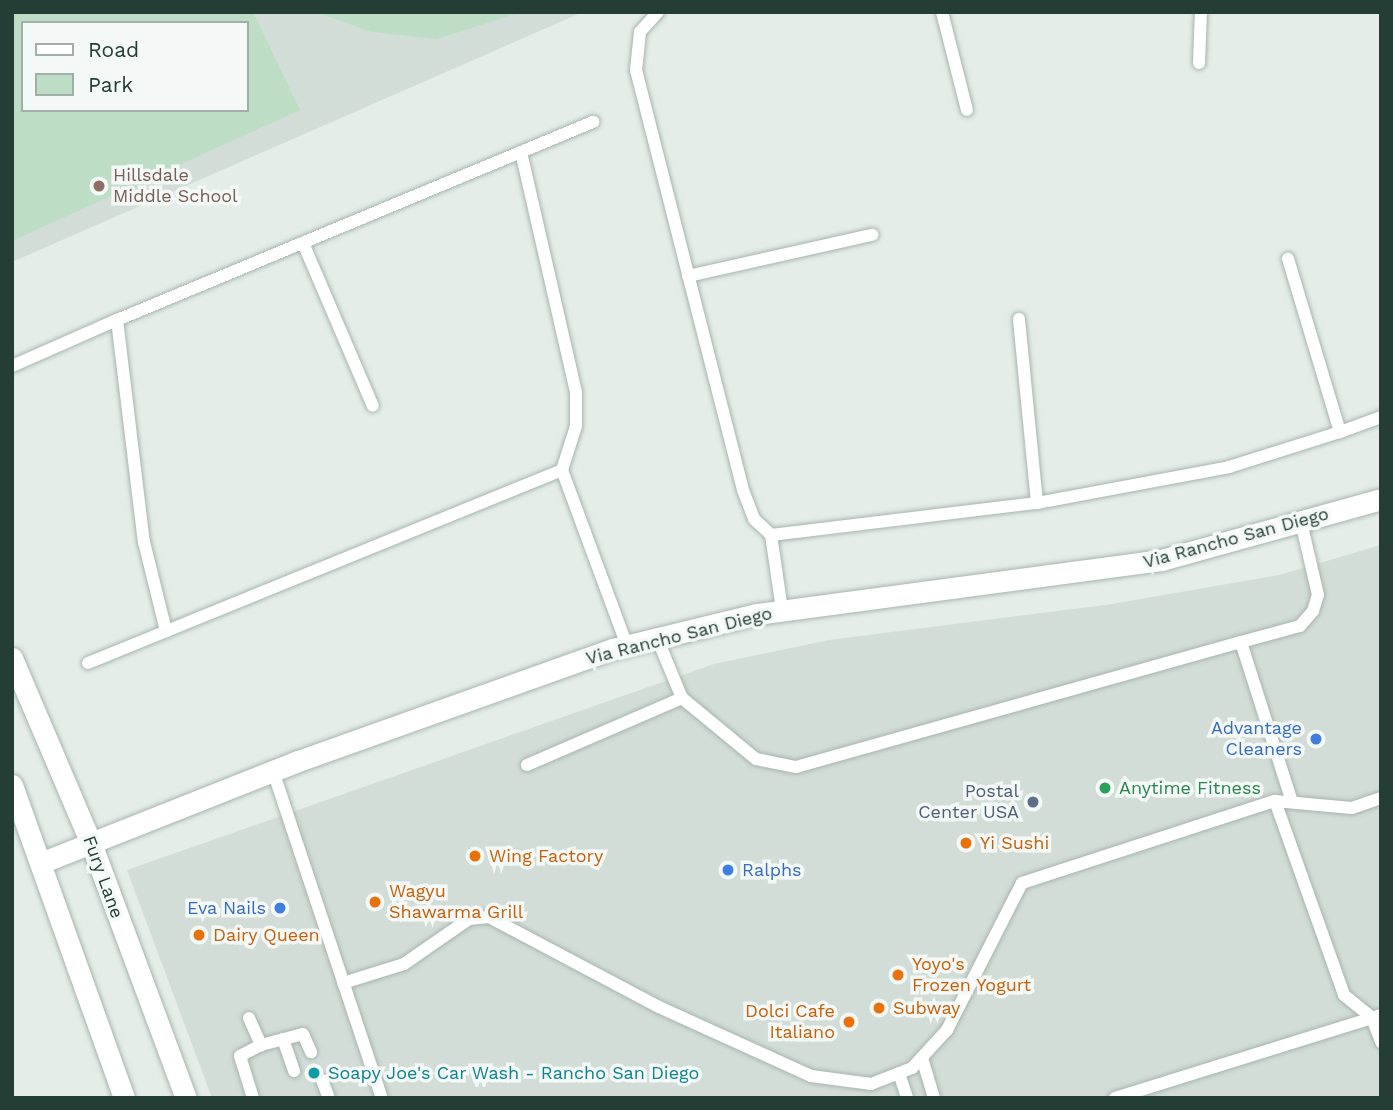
<!DOCTYPE html>
<html>
<head>
<meta charset="utf-8">
<style>
	body { margin:0 }
	#map { position:relative; width:1393px; height:1110px; overflow:hidden; background:#e4ede8; font-family:"Work Sans",sans-serif }
	div>[style] { position:absolute }
	.built>* { inset:0; background:#d2ddd7 }
	.green>* { inset:0; background:#bdddc4 }
	.roads { filter:drop-shadow(0 0 2px #a7b5af) drop-shadow(0 0 2px #a7b5af) }
	.lane>* { height:12px; margin:-6px; padding:0 6px; transform-origin:6px; border-radius:6px; background:#fff }
	.secondary>* { height:21px; margin:-10.5px; padding:0 10.5px; transform-origin:10.5px; border-radius:10.5px; background:#fff }
	.dots>* { width:19px; height:19px; translate:-50% -50%; box-sizing:border-box; border:4px solid #f4f9f7; border-radius:50% }
	span { translate:-50% -50%; white-space:nowrap; text-align:center; line-height:1.15; -webkit-text-stroke:7px #f4f9f7; paint-order:stroke }
	.education-label { font-size:18px; color:#785e54 }
	.left { translate:0 -50%; text-align:left }
	.street-label { font-size:18px; color:#243e36 }
	.shop-label { font-size:18px; color:#366cbe }
	.right { translate:-100% -50%; text-align:right }
	.leisure-label { font-size:18px; color:#27864d }
	.service-label { font-size:18px; color:#4e5e75 }
	.food-label { font-size:18px; color:#c56008 }
	.culture-label { font-size:18px; color:#0d838f }
	.frame { position:absolute; inset:0; border:14px solid #243e36; pointer-events:none }
	.legend { position:absolute; left:21px; top:21px; width:228px; height:91px; box-sizing:border-box; background:#f4f9f7; border:2px solid #a1aeaa; margin:0; padding:9px 12px; list-style:none; font-size:21px; color:#243e36 }
	.legend li { display:flex; align-items:center; gap:14px; height:35px }
	.legend b { width:35px; border:2px solid #a1aeaa }
</style>
</head>
<body>
<div id="map">
	<div class="built">
		<div style="clip-path:polygon(evenodd,12px 12px,583px 12px,12px 262px,12px 12px,23px 23px,247px 23px,247px 110px,23px 110px,23px 23px)"></div>
		<div style="clip-path:polygon(1381px 545px,1381px 1098px,212px 1098px,127px 870px,714px 664px,829px 640px,1106px 605px,1279px 575px)"></div>
	</div>
	<div class="green">
		<div style="clip-path:polygon(evenodd,12px 12px,253px 12px,300px 110px,12px 241px,12px 12px,23px 23px,247px 23px,247px 110px,23px 110px,23px 23px)"></div>
		<div style="clip-path:polygon(316px 12px,521px 12px,437px 39px,372px 32px)"></div>
	</div>
	<div class="roads">
		<div class="lane">
			<div style="left:658px;top:12px;width:27px;rotate:132deg"></div>
			<div style="left:640px;top:32px;width:38px;rotate:96deg"></div>
			<div style="left:636px;top:70px;width:433px;rotate:75.7deg"></div>
			<div style="left:743px;top:490px;width:31px;rotate:69deg"></div>
			<div style="left:754px;top:519px;width:23px;rotate:43deg"></div>
			<div style="left:942px;top:12px;width:101px;rotate:75.7deg"></div>
			<div style="left:1199px;top:63px;width:51px;rotate:-87.8deg"></div>
			<div style="left:521px;top:152px;width:246px;rotate:77.1deg"></div>
			<div style="left:576px;top:392px;width:34px;rotate:90deg"></div>
			<div style="left:576px;top:426px;width:46px;rotate:107.7deg"></div>
			<div style="left:303px;top:243px;width:177px;rotate:66.8deg"></div>
			<div style="left:688px;top:276px;width:189px;rotate:-12.6deg"></div>
			<div style="left:117px;top:320px;width:516px;rotate:-22.59deg"></div>
			<div style="left:12px;top:366px;width:115px;rotate:-23.7deg"></div>
			<div style="left:117px;top:320px;width:224px;rotate:83.1deg"></div>
			<div style="left:144px;top:542px;width:92px;rotate:76.1deg"></div>
			<div style="left:1340px;top:432px;width:44px;rotate:-20.1deg"></div>
			<div style="left:1037px;top:503px;width:195px;rotate:-10.6deg"></div>
			<div style="left:1229px;top:467px;width:116px;rotate:-17.5deg"></div>
			<div style="left:1340px;top:432px;width:181px;rotate:-106.7deg"></div>
			<div style="left:782px;top:610px;width:76px;rotate:-98.3deg"></div>
			<div style="left:771px;top:535px;width:268px;rotate:-6.9deg"></div>
			<div style="left:1037px;top:503px;width:185px;rotate:-95.6deg"></div>
			<div style="left:657px;top:638px;width:65px;rotate:67.4deg"></div>
			<div style="left:682px;top:698px;width:96px;rotate:39.5deg"></div>
			<div style="left:756px;top:759px;width:41px;rotate:11.3deg"></div>
			<div style="left:796px;top:767px;width:462px;rotate:-15.7deg"></div>
			<div style="left:88px;top:663px;width:512px;rotate:-22.15deg"></div>
			<div style="left:562px;top:470px;width:188px;rotate:69.7deg"></div>
			<div style="left:527px;top:765px;width:169px;rotate:-23.4deg"></div>
			<div style="left:273px;top:771px;width:345px;rotate:71.6deg"></div>
			<div style="left:1275px;top:801px;width:206px;rotate:70.4deg"></div>
			<div style="left:1344px;top:995px;width:36px;rotate:39deg"></div>
			<div style="left:1292px;top:802px;width:168px;rotate:-107.7deg"></div>
			<div style="left:1241px;top:642px;width:61px;rotate:-15.2deg"></div>
			<div style="left:1300px;top:626px;width:20px;rotate:-49deg"></div>
			<div style="left:1313px;top:611px;width:17px;rotate:-73deg"></div>
			<div style="left:1318px;top:595px;width:75px;rotate:-103.1deg"></div>
			<div style="left:343px;top:983px;width:64px;rotate:-17.3deg"></div>
			<div style="left:404px;top:964px;width:79px;rotate:-34.7deg"></div>
			<div style="left:469px;top:919px;width:20px;rotate:-6deg"></div>
			<div style="left:489px;top:917px;width:192px;rotate:27.9deg"></div>
			<div style="left:659px;top:1007px;width:167px;rotate:24.4deg"></div>
			<div style="left:811px;top:1076px;width:61px;rotate:7.6deg"></div>
			<div style="left:871px;top:1084px;width:44px;rotate:-21.3deg"></div>
			<div style="left:912px;top:1068px;width:52px;rotate:-47.4deg"></div>
			<div style="left:947px;top:1030px;width:165px;rotate:-63deg"></div>
			<div style="left:1022px;top:883px;width:266px;rotate:-18deg"></div>
			<div style="left:1275px;top:801px;width:77px;rotate:5.2deg"></div>
			<div style="left:1352px;top:808px;width:31px;rotate:-19deg"></div>
			<div style="left:1381px;top:1015px;width:9px;rotate:162deg"></div>
			<div style="left:1372px;top:1018px;width:26px;rotate:69deg"></div>
			<div style="left:249px;top:1018px;width:30px;rotate:66deg"></div>
			<div style="left:261px;top:1045px;width:43px;rotate:-14.7deg"></div>
			<div style="left:303px;top:1034px;width:20px;rotate:66deg"></div>
			<div style="left:283px;top:1039px;width:34px;rotate:71deg"></div>
			<div style="left:922px;top:1058px;width:42px;rotate:73.3deg"></div>
			<div style="left:899px;top:1073px;width:26px;rotate:72deg"></div>
			<div style="left:322px;top:1080px;width:19px;rotate:69deg"></div>
			<div style="left:253px;top:1098px;width:44px;rotate:-107.2deg"></div>
			<div style="left:240px;top:1056px;width:24px;rotate:-28deg"></div>
			<div style="left:1115px;top:1098px;width:269px;rotate:-17.3deg"></div>
		</div>
		<div class="secondary">
			<div style="left:12px;top:658px;width:201px;rotate:66.9deg"></div>
			<div style="left:91px;top:843px;width:272px;rotate:69.6deg"></div>
			<div style="left:12px;top:785px;width:332px;rotate:70.3deg"></div>
			<div style="left:43px;top:862px;width:274px;rotate:-21.6deg"></div>
			<div style="left:298px;top:761px;width:334px;rotate:-19.6deg"></div>
			<div style="left:613px;top:649px;width:148px;rotate:-13.7deg"></div>
			<div style="left:757px;top:614px;width:408px;rotate:-7.6deg"></div>
			<div style="left:1161px;top:560px;width:228px;rotate:-15.5deg"></div>
		</div>
	</div>
	<div class="dots">
		<div style="left:99px;top:186px;background:#8d6e63"></div>
		<div style="left:1316px;top:739px;background:#3f7fe0"></div>
		<div style="left:1105px;top:788px;background:#2e9e5b"></div>
		<div style="left:1033px;top:802px;background:#5c6f8a"></div>
		<div style="left:966px;top:843px;background:#e8710a"></div>
		<div style="left:475px;top:856px;background:#e8710a"></div>
		<div style="left:728px;top:870px;background:#3f7fe0"></div>
		<div style="left:375px;top:902px;background:#e8710a"></div>
		<div style="left:280px;top:908px;background:#3f7fe0"></div>
		<div style="left:199px;top:935px;background:#e8710a"></div>
		<div style="left:898px;top:975px;background:#e8710a"></div>
		<div style="left:879px;top:1008px;background:#e8710a"></div>
		<div style="left:849px;top:1022px;background:#e8710a"></div>
		<div style="left:314px;top:1073px;background:#0f9aa8"></div>
	</div>
	<div class="education-label">
		<span class="left" style="left:113px;top:186px">Hillsdale<br>Middle School</span>
	</div>
	<div class="street-label">
		<span style="left:1236px;top:538px;rotate:-15deg">Via Rancho San Diego</span>
		<span style="left:679px;top:636px;rotate:-14deg">Via Rancho San Diego</span>
		<span style="left:103px;top:877px;rotate:70deg">Fury Lane</span>
	</div>
	<div class="shop-label">
		<span class="right" style="left:1302px;top:739px">Advantage<br>Cleaners</span>
		<span class="left" style="left:742px;top:870px">Ralphs</span>
		<span class="right" style="left:266px;top:908px">Eva Nails</span>
	</div>
	<div class="leisure-label">
		<span class="left" style="left:1119px;top:788px">Anytime Fitness</span>
	</div>
	<div class="service-label">
		<span class="right" style="left:1019px;top:802px">Postal<br>Center USA</span>
	</div>
	<div class="food-label">
		<span class="left" style="left:980px;top:843px">Yi Sushi</span>
		<span class="left" style="left:489px;top:856px">Wing Factory</span>
		<span class="left" style="left:389px;top:902px">Wagyu<br>Shawarma Grill</span>
		<span class="left" style="left:213px;top:935px">Dairy Queen</span>
		<span class="left" style="left:912px;top:975px">Yoyo's<br>Frozen Yogurt</span>
		<span class="left" style="left:893px;top:1008px">Subway</span>
		<span class="right" style="left:835px;top:1022px">Dolci Cafe<br>Italiano</span>
	</div>
	<div class="culture-label">
		<span class="left" style="left:328px;top:1073px">Soapy Joe's Car Wash - Rancho San Diego</span>
	</div>
	<div class="frame"></div>
	<ul class="legend">
	<li><b style="height:9px;background:#fff"></b>Road</li>
	<li><b style="height:19px;background:#bdddc4"></b>Park</li>
	</ul>
</div>
</body>
</html>
